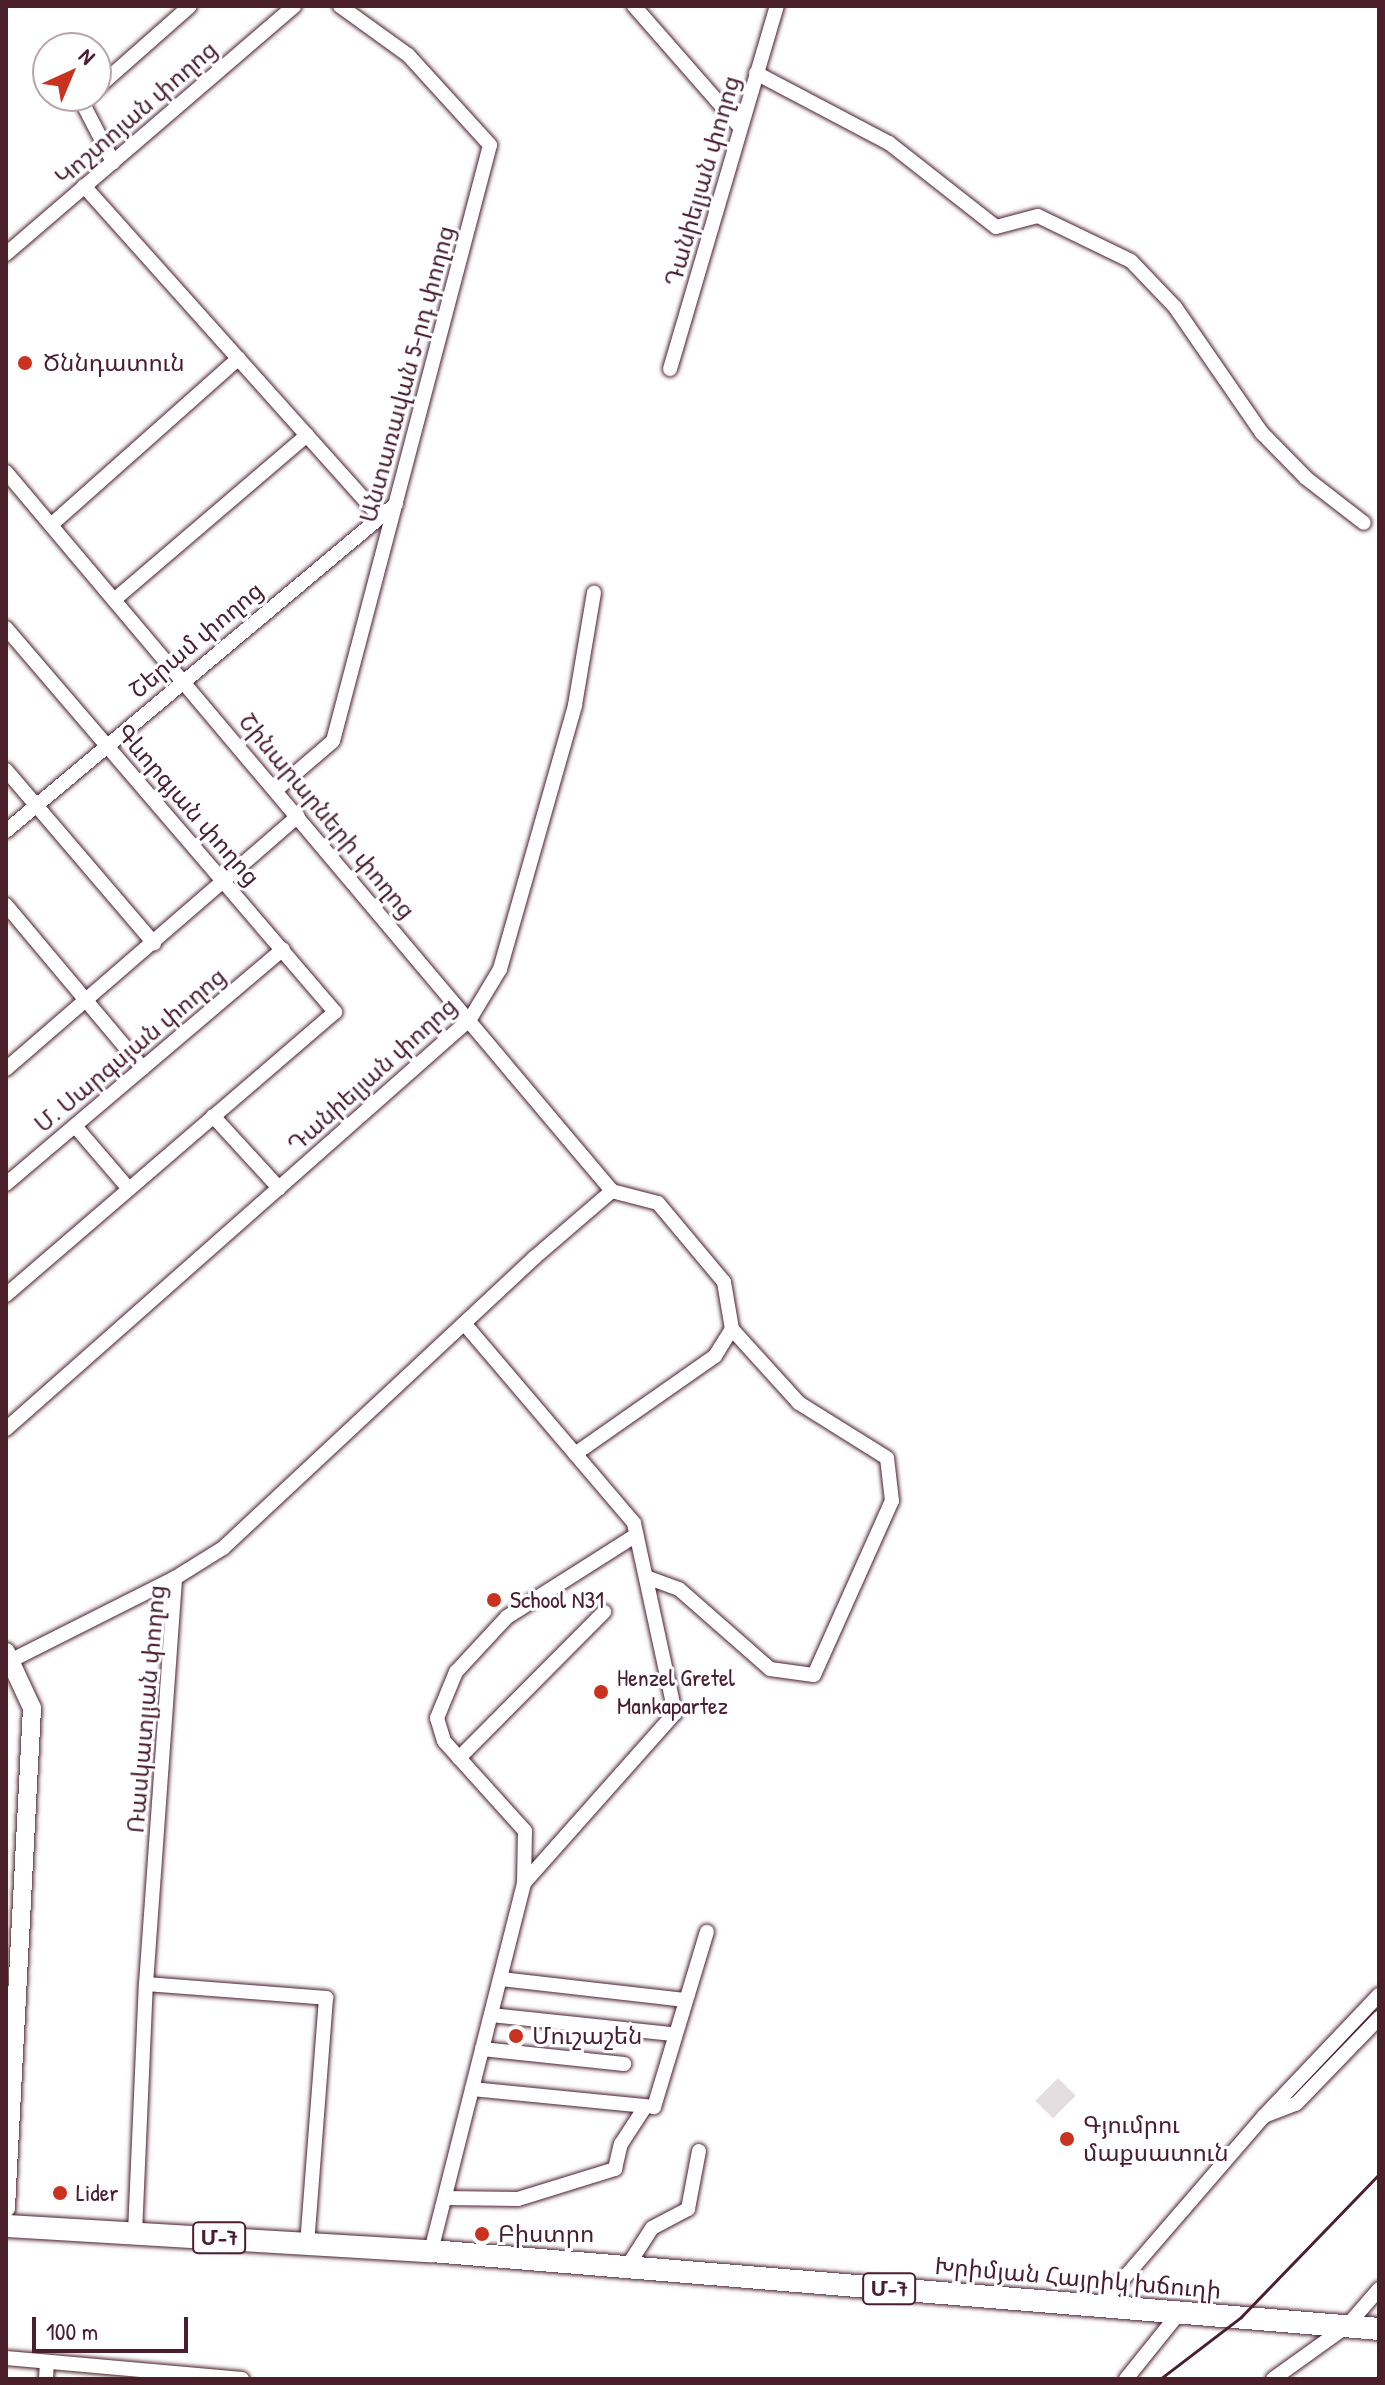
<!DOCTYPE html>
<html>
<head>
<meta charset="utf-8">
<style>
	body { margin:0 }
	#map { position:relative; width:1385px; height:2385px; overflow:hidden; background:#fff; font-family:"Patrick Hand","Noto Sans Armenian",sans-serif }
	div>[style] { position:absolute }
	.green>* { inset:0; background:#e5dee0; transform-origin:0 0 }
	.roads { filter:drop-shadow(0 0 2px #4a1f2b) drop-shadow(0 0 2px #4a1f2b) }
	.minor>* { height:14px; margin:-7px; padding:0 7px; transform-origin:7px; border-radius:7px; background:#fff }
	.major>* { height:18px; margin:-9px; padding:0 9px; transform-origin:9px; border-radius:9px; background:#fff }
	.highway>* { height:22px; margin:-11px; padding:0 11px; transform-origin:11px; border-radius:11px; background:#fff }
	.rail>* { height:3px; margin:-1.5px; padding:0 1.5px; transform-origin:1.5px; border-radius:1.5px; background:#4a1f2b }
	.dots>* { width:22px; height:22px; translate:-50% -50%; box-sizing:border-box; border:4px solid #fff; border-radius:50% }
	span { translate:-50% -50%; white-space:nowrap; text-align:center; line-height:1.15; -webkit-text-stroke:6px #fff; paint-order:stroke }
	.shield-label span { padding:2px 6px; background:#fff; border:2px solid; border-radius:6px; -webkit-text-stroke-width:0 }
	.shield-label { font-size:22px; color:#4a1f2b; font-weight:700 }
	.street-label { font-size:24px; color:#4a1f2b }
	.poi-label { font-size:24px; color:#4a1f2b }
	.left { translate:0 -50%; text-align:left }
	.frame { position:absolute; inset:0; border:8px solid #4a1f2b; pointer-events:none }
	.north { position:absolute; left:32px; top:32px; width:80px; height:80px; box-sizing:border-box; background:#fff; border:2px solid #b7a5aa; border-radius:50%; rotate:44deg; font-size:22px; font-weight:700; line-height:32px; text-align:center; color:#4a1f2b }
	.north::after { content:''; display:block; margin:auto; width:28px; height:36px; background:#c8321e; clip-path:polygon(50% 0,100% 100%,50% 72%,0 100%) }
	.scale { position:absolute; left:32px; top:2317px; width:156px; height:36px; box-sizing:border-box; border:4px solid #4a1f2b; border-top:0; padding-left:10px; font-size:24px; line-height:28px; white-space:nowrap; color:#4a1f2b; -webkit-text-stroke:6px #fff; paint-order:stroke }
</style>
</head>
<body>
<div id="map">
	<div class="green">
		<div style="left:1058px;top:2078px;width:25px;height:32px;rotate:45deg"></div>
	</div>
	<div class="roads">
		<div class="minor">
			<div style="left:634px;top:6px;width:159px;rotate:48.8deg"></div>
			<div style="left:756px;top:73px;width:150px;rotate:27.8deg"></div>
			<div style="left:889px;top:143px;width:136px;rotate:38.1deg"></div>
			<div style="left:996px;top:227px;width:43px;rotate:-14.7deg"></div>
			<div style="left:1038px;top:216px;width:103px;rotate:25.8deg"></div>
			<div style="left:1131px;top:261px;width:64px;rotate:46.3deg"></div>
			<div style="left:1175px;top:307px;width:153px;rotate:55.4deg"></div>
			<div style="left:1262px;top:433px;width:63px;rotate:45.6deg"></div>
			<div style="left:1306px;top:478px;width:73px;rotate:37.8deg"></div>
			<div style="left:96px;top:89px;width:125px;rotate:-41.4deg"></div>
			<div style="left:88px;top:96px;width:8px;rotate:135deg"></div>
			<div style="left:82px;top:102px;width:68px;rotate:62.7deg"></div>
			<div style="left:84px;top:186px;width:444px;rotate:48.2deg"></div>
			<div style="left:6px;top:254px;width:380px;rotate:-40.7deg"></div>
			<div style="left:670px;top:369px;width:378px;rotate:-73.6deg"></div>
			<div style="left:6px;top:472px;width:940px;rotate:49.87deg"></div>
			<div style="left:51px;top:525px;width:251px;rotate:-41.6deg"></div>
			<div style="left:114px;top:600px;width:254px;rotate:-40.5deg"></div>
			<div style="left:6px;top:628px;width:506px;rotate:49.41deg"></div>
			<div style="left:335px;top:1012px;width:434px;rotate:139.3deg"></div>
			<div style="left:6px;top:770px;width:228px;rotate:49.5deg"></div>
			<div style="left:276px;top:790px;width:75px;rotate:-40.7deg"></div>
			<div style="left:333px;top:741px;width:616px;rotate:-75.24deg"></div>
			<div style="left:490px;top:145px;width:122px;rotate:-132.3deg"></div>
			<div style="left:408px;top:55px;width:84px;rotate:-144.2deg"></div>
			<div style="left:6px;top:831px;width:509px;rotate:-39.98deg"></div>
			<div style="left:6px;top:905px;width:213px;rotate:50deg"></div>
			<div style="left:6px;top:1069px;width:386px;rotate:-40.9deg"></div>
			<div style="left:213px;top:1116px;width:98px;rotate:47.5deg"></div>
			<div style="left:75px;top:1126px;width:83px;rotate:49.4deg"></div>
			<div style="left:6px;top:1184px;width:363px;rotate:-40.3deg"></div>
			<div style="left:6px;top:1429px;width:619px;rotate:-41.46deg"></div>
			<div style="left:470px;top:1019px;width:58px;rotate:-59deg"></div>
			<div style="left:500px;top:969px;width:274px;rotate:-74.1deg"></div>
			<div style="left:575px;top:705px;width:114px;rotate:-80.4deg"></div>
			<div style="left:575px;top:1454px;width:171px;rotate:-35deg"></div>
			<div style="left:715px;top:1356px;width:32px;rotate:-58deg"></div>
			<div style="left:732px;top:1329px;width:48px;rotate:-99.7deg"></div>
			<div style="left:724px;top:1282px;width:103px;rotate:-129.9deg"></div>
			<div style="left:658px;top:1203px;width:48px;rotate:-165.4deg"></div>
			<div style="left:646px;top:1577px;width:35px;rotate:20deg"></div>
			<div style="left:679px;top:1589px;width:121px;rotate:41.3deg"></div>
			<div style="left:770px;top:1669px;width:44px;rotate:7.8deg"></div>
			<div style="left:814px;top:1675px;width:191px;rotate:-65.9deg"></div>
			<div style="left:892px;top:1501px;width:43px;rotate:-96.6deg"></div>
			<div style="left:887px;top:1458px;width:104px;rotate:-148deg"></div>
			<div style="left:799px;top:1403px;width:100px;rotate:-132.2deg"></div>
			<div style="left:6px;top:1663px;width:189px;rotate:-26.7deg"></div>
			<div style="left:459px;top:1758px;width:206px;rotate:-45.2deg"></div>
			<div style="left:524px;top:1883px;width:52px;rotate:-88.9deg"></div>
			<div style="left:525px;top:1831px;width:121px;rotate:-132deg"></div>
			<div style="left:444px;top:1741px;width:24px;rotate:-107deg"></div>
			<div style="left:437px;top:1718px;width:50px;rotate:-67.6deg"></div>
			<div style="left:456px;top:1672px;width:75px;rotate:-47.2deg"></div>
			<div style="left:507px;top:1617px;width:153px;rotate:-32.4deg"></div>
			<div style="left:501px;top:1979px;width:185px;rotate:6.5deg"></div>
			<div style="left:146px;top:1984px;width:181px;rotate:4.4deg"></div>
			<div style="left:326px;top:1998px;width:247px;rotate:94.4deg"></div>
			<div style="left:491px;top:2015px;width:183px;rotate:6deg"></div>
			<div style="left:482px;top:2049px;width:143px;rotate:6deg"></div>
			<div style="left:472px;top:2089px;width:183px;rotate:5.6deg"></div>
			<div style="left:654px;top:2107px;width:183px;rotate:-73.2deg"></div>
			<div style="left:1264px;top:2116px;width:34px;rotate:-21deg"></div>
			<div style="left:1296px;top:2104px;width:120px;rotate:-46deg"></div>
			<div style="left:445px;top:2198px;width:73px;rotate:0.8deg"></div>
			<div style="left:518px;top:2199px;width:102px;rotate:-17.2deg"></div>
			<div style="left:615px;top:2169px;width:26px;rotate:-77deg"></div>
			<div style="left:621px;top:2144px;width:44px;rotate:-57deg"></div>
			<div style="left:135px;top:2233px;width:249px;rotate:-87.5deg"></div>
			<div style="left:146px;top:1984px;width:407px;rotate:-85.9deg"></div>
			<div style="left:175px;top:1578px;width:57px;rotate:-32deg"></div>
			<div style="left:223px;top:1548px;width:425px;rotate:-43deg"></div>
			<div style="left:534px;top:1258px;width:103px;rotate:-40.7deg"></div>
			<div style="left:431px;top:2251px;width:380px;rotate:-75.8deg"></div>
			<div style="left:524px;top:1883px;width:227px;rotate:-48.4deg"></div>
			<div style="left:675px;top:1713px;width:194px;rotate:-102.2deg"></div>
			<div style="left:634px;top:1523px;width:262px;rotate:-130.4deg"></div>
			<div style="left:627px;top:2267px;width:46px;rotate:-57.3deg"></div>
			<div style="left:652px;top:2228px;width:41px;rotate:-27.8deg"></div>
			<div style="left:688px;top:2209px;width:59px;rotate:-79.3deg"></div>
			<div style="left:1100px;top:2306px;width:251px;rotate:-49.2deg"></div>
			<div style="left:1264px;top:2116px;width:167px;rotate:-46.5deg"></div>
			<div style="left:6px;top:2358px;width:237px;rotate:5.1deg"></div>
			<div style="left:46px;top:2379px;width:17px;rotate:-87deg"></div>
			<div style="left:1126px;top:2379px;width:85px;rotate:-51.2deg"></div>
			<div style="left:1273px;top:2379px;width:91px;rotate:-35.6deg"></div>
			<div style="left:1347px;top:2326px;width:49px;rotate:-49.1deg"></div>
		</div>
		<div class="major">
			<div style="left:6px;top:1652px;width:62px;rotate:65.1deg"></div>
			<div style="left:32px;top:1708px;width:501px;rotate:92.98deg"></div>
		</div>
		<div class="highway">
			<div style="left:6px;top:2226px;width:426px;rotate:3.4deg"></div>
			<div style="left:431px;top:2251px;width:951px;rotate:4.7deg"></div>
		</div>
	</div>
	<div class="rail">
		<div style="left:1160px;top:2379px;width:102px;rotate:-37.4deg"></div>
		<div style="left:1241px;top:2317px;width:199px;rotate:-46deg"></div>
	</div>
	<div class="dots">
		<div style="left:25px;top:363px;background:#c8321e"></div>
		<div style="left:494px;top:1600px;background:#c8321e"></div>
		<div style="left:601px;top:1692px;background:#c8321e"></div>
		<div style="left:516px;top:2036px;background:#c8321e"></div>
		<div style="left:1067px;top:2139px;background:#c8321e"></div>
		<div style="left:60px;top:2193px;background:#c8321e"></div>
		<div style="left:482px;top:2234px;background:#c8321e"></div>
	</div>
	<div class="shield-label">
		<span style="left:219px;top:2238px">Մ-7</span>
		<span style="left:889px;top:2289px">Մ-7</span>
	</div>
	<div class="street-label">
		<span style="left:136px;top:113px;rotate:-41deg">Կոշտոյան փողոց</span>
		<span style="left:702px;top:181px;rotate:-74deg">Դանիելյան փողոց</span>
		<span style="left:407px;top:374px;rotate:-75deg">Անտառավան 5-րդ փողոց</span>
		<span style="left:196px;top:640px;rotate:-40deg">Շերամ փողոց</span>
		<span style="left:188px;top:805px;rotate:49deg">Գևորգյան փողոց</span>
		<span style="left:327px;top:816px;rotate:50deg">Շինարարների փողոց</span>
		<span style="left:130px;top:1050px;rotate:-40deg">Մ. Սարգսյան փողոց</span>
		<span style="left:372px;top:1075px;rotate:-42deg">Դանիելյան փողոց</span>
		<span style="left:146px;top:1709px;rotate:-85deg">Ռասկատլյան փողոց</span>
		<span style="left:1078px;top:2278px;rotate:5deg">Խրիմյան Հայրիկ խճուղի</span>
	</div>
	<div class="poi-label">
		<span class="left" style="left:43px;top:363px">Ծննդատուն</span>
		<span class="left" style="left:510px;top:1600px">School N31</span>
		<span class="left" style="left:617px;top:1692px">Henzel Gretel<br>Mankapartez</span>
		<span class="left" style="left:532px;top:2036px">Մուշաշեն</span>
		<span class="left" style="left:1083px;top:2139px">Գյումրու<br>մաքսատուն</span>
		<span class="left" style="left:76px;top:2193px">Lider</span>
		<span class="left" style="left:498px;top:2234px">Բիստրո</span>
	</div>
	<div class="frame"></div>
	<div class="north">N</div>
	<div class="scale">100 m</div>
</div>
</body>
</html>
